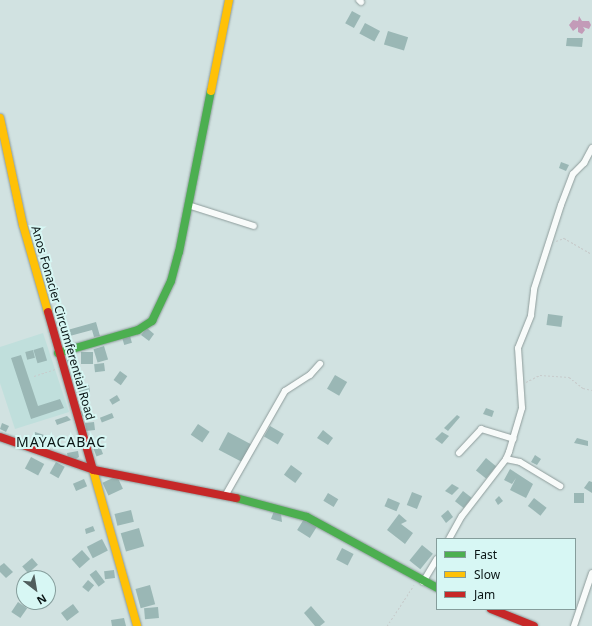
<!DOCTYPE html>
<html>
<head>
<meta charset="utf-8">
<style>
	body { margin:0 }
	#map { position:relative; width:592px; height:626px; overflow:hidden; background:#d1e2e1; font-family:"Noto Sans",sans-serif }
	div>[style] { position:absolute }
	.built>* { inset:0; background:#c0dfdc }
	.water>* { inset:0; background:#c39bb8 }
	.building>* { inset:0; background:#9ab7b5; transform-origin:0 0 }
	.path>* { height:1px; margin-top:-0.5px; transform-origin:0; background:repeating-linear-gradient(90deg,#c7cbcb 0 2px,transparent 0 4px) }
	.roads { filter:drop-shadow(0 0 1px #8e9c9b) drop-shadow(0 0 1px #8e9c9b) }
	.street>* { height:6px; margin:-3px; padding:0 3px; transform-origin:3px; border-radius:3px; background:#f8fbfa }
	.fast>* { height:8px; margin:-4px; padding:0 4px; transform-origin:4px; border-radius:4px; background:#4caf50 }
	.slow>* { height:8px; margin:-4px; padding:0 4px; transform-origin:4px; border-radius:4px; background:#ffc107 }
	.jam>* { height:8px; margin:-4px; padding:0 4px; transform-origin:4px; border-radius:4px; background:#c62828 }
	span { translate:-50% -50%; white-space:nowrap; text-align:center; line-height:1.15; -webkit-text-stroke:4px #d7f7f4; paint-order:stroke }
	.street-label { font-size:12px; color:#0a1515 }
	.quarter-label { font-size:14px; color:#0a1515; letter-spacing:1px }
	.legend { position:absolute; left:436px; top:538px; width:140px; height:72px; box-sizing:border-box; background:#d7f7f4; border:1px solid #859d9b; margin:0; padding:5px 7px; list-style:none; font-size:12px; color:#0a1515 }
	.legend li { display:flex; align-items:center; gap:8px; height:20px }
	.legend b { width:20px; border:1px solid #859d9b }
	.north { position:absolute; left:16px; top:570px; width:40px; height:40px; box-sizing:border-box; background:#d7f7f4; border:1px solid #859d9b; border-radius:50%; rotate:149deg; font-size:11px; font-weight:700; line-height:16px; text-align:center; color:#0a1515 }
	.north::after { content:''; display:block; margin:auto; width:14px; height:18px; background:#505d5c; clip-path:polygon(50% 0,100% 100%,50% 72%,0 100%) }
</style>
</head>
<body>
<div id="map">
	<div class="built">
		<div style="clip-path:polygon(43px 333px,69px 412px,15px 429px,0 383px,0 347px)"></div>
	</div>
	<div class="water">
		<div style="clip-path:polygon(579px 16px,582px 21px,589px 21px,591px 25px,589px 29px,583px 27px,585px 30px,582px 34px,578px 32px,578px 27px,573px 31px,569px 25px,573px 20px,578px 21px)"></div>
	</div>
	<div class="building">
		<div style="left:352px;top:11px;width:10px;height:14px;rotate:29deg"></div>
		<div style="left:365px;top:23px;width:17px;height:12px;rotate:28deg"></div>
		<div style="left:388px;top:31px;width:21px;height:14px;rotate:17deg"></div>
		<div style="clip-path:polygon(567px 38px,583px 38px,582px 47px,566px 46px)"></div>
		<div style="clip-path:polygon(561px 162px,569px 165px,566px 171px,559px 168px)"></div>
		<div style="left:548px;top:314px;width:15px;height:11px;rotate:8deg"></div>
		<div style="clip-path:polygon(96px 322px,100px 336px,94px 337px,92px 330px,66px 337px,64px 331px)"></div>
		<div style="clip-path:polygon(147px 328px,154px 334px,149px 341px,141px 335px)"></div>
		<div style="left:130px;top:336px;width:7px;height:8px;rotate:74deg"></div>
		<div style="left:104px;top:346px;width:14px;height:11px;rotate:73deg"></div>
		<div style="left:43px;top:347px;width:14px;height:10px;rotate:73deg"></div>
		<div style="left:33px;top:350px;width:8px;height:8px;rotate:76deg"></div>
		<div style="left:93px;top:352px;width:12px;height:12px;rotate:90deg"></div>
		<div style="clip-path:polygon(74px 353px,77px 360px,68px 363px,66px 357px)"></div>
		<div style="clip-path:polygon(21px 355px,38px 406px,60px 399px,64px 408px,31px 419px,11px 358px)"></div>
		<div style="left:104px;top:363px;width:8px;height:10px;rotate:83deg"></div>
		<div style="left:120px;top:371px;width:9px;height:11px;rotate:36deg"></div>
		<div style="left:335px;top:375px;width:14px;height:16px;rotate:30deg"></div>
		<div style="left:89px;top:385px;width:7px;height:11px;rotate:82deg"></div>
		<div style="left:117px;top:395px;width:6px;height:9px;rotate:59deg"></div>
		<div style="clip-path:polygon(87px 397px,89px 402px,83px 405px,81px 399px)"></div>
		<div style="clip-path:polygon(87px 408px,90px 412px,83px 417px,80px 412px)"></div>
		<div style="clip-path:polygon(486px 408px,494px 411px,492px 417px,483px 414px)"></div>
		<div style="left:112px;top:413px;width:5px;height:13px;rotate:68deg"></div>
		<div style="clip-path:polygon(457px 415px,460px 417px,448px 431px,444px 428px)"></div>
		<div style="clip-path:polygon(67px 416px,71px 420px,57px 425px,55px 420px)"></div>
		<div style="left:94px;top:422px;width:8px;height:9px;rotate:83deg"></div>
		<div style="clip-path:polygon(2px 423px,9px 426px,6px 432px,0 429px)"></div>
		<div style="left:198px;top:424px;width:14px;height:13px;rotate:34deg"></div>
		<div style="left:270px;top:426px;width:16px;height:12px;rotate:30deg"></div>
		<div style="clip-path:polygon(323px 430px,333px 438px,328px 445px,317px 438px)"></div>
		<div style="left:35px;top:432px;width:9px;height:9px;rotate:18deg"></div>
		<div style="left:228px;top:432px;width:26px;height:20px;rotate:28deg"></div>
		<div style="clip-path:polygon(442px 432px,449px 436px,442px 444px,435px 439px)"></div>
		<div style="clip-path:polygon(577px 438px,588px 441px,588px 446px,574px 443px)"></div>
		<div style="left:98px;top:441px;width:14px;height:7px;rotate:69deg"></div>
		<div style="clip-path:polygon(78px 451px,79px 457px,69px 463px,67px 453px)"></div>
		<div style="clip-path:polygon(535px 455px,541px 459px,537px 465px,531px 462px)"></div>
		<div style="left:31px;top:457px;width:15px;height:13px;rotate:28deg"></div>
		<div style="left:486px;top:458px;width:13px;height:16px;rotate:39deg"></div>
		<div style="left:56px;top:462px;width:10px;height:13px;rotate:29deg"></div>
		<div style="left:291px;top:465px;width:14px;height:12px;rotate:36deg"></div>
		<div style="clip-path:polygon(510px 469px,533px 484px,526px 498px,510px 490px,516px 478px,512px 484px,504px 480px)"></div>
		<div style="left:117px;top:476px;width:14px;height:16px;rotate:65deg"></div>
		<div style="left:84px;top:479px;width:8px;height:12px;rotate:67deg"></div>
		<div style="clip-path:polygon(589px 481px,592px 482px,592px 493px,584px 488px)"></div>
		<div style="clip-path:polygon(452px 484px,459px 488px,452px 495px,445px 491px)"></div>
		<div style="left:463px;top:491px;width:11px;height:13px;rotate:38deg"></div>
		<div style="left:412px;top:492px;width:11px;height:14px;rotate:22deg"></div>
		<div style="left:328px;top:493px;width:12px;height:9px;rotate:31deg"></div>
		<div style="left:574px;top:493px;width:10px;height:10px"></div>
		<div style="clip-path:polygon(499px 496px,503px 501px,498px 505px,495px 500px)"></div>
		<div style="left:388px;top:498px;width:13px;height:9px;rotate:23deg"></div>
		<div style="left:534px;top:498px;width:16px;height:10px;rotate:38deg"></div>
		<div style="left:131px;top:510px;width:12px;height:17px;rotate:76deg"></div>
		<div style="clip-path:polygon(448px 510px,453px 517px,446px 523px,441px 516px)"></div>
		<div style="clip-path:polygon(274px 511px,281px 514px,282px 522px,271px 519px)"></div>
		<div style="clip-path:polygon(399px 514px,407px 521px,401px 524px,413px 533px,405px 544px,387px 530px)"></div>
		<div style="left:304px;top:519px;width:15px;height:13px;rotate:32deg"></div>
		<div style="clip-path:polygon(93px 526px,95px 531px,86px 534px,85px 529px)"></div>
		<div style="left:139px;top:528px;width:19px;height:19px;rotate:74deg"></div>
		<div style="left:102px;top:539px;width:13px;height:17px;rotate:63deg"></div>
		<div style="left:422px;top:545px;width:14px;height:20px;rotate:39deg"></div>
		<div style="left:342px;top:548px;width:13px;height:13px;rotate:27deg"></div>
		<div style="left:82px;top:550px;width:12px;height:14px;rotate:48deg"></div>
		<div style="left:32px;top:558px;width:9px;height:13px;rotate:49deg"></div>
		<div style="clip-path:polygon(4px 563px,13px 572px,6px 578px,0 572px,0 566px)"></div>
		<div style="left:96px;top:570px;width:15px;height:8px;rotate:53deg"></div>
		<div style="left:114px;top:570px;width:8px;height:10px;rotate:83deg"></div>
		<div style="left:88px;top:580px;width:8px;height:9px;rotate:40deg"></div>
		<div style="left:150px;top:585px;width:20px;height:15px;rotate:75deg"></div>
		<div style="left:18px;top:602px;width:11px;height:12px;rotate:34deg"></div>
		<div style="left:73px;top:604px;width:10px;height:15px;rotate:53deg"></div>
		<div style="clip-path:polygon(311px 606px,325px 622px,320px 626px,315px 626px,304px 613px)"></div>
		<div style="left:158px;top:607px;width:11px;height:14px;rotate:85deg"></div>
		<div style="clip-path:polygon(124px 618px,126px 626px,112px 626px,111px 620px)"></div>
	</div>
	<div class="path">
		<div style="left:556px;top:241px;width:9px;rotate:-21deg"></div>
		<div style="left:564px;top:238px;width:32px;rotate:30deg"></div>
		<div style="left:34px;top:376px;width:23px;rotate:-18deg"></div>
		<div style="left:526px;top:382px;width:16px;rotate:-27deg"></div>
		<div style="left:540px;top:375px;width:29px;rotate:4deg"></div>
		<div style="left:569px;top:377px;width:18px;rotate:38deg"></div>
		<div style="left:583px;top:388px;width:9px;rotate:13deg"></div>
		<div style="left:387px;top:626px;width:49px;rotate:-56.6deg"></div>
	</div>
	<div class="roads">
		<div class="street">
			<div style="left:359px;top:0;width:3px;rotate:45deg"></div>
			<div style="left:188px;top:205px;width:69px;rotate:17.7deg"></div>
			<div style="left:459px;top:453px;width:33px;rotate:-47deg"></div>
			<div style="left:481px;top:429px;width:34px;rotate:17deg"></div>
			<div style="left:506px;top:459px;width:14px;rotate:12deg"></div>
			<div style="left:520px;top:462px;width:47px;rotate:31deg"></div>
			<div style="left:225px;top:496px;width:121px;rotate:-60.3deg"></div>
			<div style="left:285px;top:391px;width:30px;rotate:-33deg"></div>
			<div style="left:310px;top:375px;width:15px;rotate:-48deg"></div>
			<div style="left:449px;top:539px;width:26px;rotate:-61deg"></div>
			<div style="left:462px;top:516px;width:72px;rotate:-52.3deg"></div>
			<div style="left:506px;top:459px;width:8px;rotate:-67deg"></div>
			<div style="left:509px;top:452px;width:46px;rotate:-73.5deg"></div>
			<div style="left:522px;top:408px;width:60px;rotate:-93.8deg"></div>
			<div style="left:518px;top:348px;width:35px;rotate:-68deg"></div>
			<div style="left:531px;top:315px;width:26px;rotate:-83deg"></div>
			<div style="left:534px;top:289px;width:88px;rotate:-72.2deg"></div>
			<div style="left:561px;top:205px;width:33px;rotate:-69deg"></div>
			<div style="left:573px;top:174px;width:16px;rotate:-45deg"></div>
			<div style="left:584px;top:163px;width:17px;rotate:-62deg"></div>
			<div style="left:423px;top:582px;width:27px;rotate:-59deg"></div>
			<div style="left:574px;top:626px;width:56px;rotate:-71.2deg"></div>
		</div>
		<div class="fast">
			<div style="left:58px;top:353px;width:83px;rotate:-16deg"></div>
			<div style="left:138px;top:330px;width:17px;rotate:-33deg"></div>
			<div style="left:152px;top:321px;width:44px;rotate:-64.6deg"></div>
			<div style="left:171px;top:281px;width:30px;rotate:-75deg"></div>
			<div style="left:179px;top:252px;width:164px;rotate:-78.8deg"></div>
			<div style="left:236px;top:498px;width:73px;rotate:15deg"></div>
			<div style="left:307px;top:517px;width:148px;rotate:28.6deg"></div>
		</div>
		<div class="slow">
			<div style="left:211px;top:91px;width:93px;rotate:-78.8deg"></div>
			<div style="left:0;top:118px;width:109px;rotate:77.9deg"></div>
			<div style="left:23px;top:225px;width:91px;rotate:74deg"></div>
			<div style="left:93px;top:470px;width:162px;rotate:74.2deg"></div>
		</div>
		<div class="jam">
			<div style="left:48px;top:312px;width:164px;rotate:74.1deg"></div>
			<div style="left:0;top:437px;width:100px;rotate:19.3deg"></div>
			<div style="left:94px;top:470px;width:145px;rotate:11.2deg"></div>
			<div style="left:491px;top:609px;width:46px;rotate:21.6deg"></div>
		</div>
	</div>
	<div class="street-label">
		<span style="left:63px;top:323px;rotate:74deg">Anos Fonacier Circumferential Road</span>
	</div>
	<div class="quarter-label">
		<span style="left:61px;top:442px">MAYACABAC</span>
	</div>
	<ul class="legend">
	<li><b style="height:5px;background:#4caf50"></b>Fast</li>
	<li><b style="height:5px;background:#ffc107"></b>Slow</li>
	<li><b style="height:5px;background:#c62828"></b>Jam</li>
	</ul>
	<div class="north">N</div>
</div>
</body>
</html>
